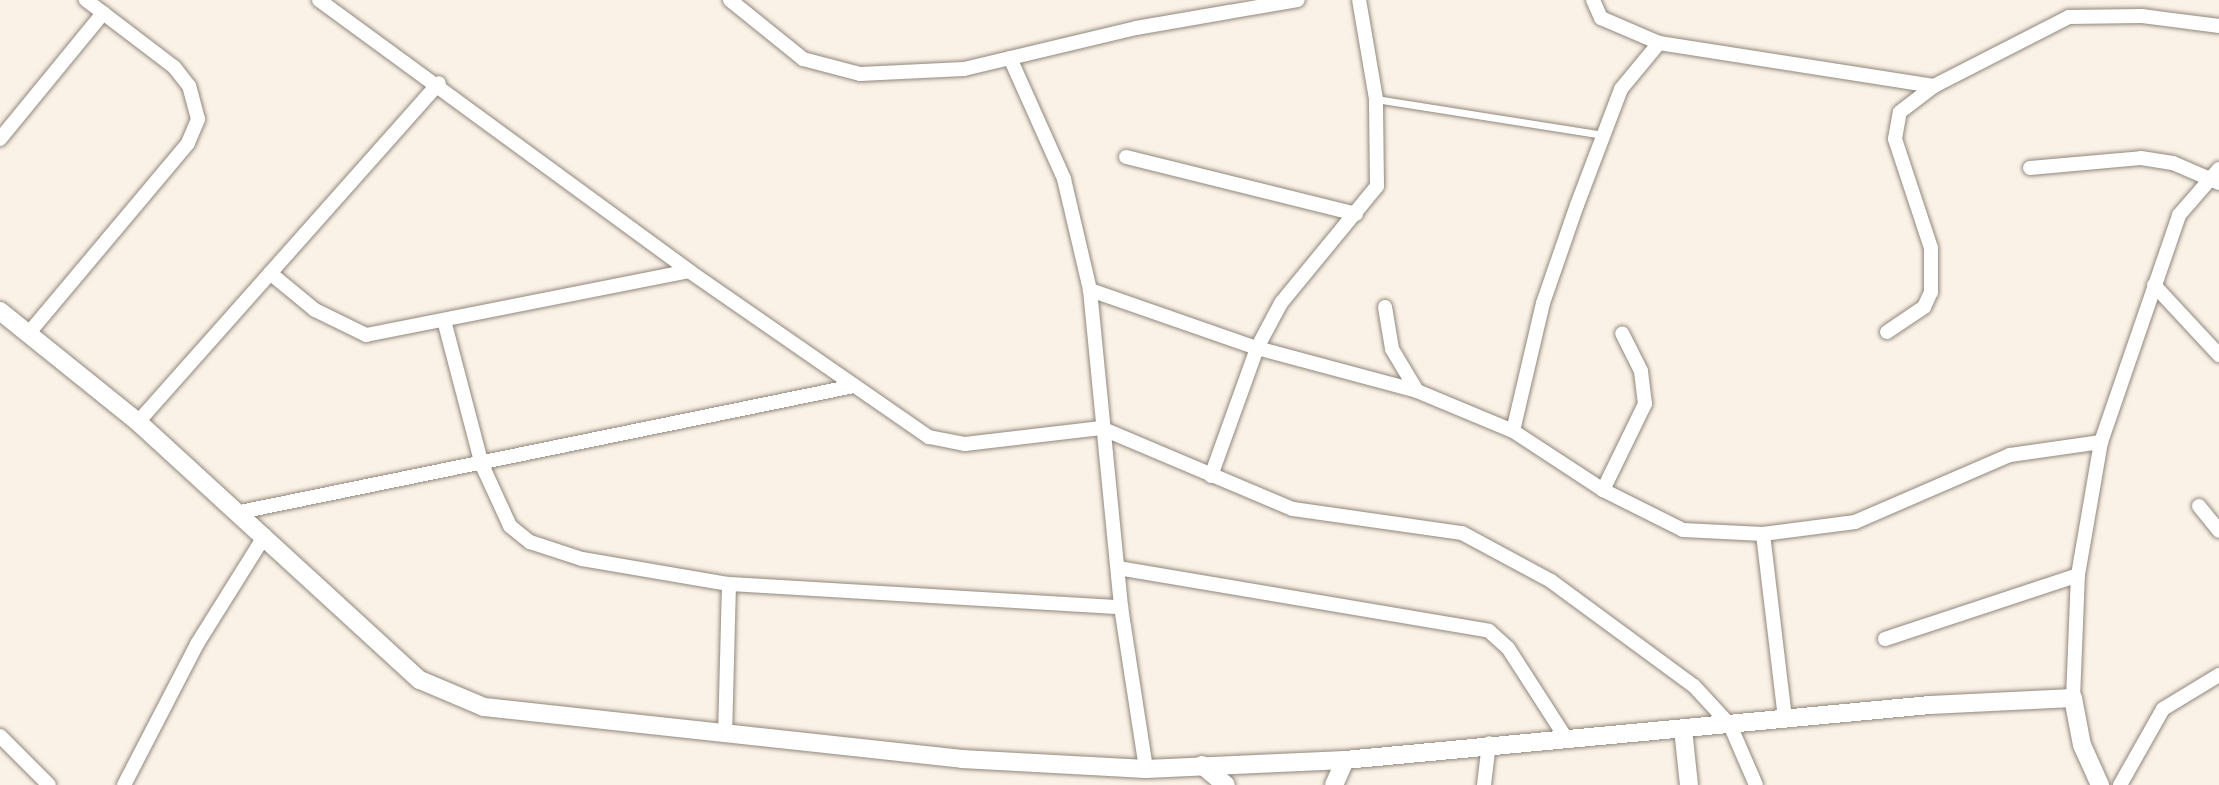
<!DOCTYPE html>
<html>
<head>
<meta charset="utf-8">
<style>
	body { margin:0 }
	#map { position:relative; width:2219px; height:785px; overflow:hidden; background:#fbf2e7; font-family:Roboto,sans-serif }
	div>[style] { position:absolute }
	.roads { filter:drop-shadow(0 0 2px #90877d) drop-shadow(0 0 2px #90877d) }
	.service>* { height:7px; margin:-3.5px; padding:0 3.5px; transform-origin:3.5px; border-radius:3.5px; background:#fff }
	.minor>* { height:14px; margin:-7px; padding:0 7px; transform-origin:7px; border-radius:7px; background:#fff }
	.tertiary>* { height:18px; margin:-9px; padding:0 9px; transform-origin:9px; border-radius:9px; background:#fff }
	span { translate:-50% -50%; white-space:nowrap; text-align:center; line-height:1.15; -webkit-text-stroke:7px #fff; paint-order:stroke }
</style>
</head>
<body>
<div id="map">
	<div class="roads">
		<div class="service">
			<div style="left:1376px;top:99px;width:230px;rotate:9deg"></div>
		</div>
		<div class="minor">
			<div style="left:319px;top:0;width:459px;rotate:36.2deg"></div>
			<div style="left:689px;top:271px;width:292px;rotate:34.7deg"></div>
			<div style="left:929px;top:437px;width:37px;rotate:11deg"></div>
			<div style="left:965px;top:444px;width:137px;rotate:-6.7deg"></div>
			<div style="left:1101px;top:428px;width:208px;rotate:22.9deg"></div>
			<div style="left:1293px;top:509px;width:171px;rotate:8.1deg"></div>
			<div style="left:1462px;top:533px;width:101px;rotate:28.3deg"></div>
			<div style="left:1551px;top:581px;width:177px;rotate:36.3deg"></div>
			<div style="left:1694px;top:686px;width:53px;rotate:47.3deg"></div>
			<div style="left:1730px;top:725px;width:65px;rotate:66.6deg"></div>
			<div style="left:730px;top:0;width:94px;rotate:38.9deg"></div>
			<div style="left:803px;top:59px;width:59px;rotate:14.7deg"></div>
			<div style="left:860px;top:74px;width:104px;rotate:-2.8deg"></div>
			<div style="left:964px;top:69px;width:177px;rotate:-13.4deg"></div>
			<div style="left:1136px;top:28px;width:164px;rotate:-9.8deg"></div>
			<div style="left:1593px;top:0;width:20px;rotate:66deg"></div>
			<div style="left:1601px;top:18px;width:63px;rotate:23.3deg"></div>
			<div style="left:1010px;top:58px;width:133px;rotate:65.9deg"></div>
			<div style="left:1064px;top:179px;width:114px;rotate:76.8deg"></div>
			<div style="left:1090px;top:290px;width:319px;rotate:84.4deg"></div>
			<div style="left:1121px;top:607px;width:164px;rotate:81.2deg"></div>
			<div style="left:0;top:139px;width:163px;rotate:-50.7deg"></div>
			<div style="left:1126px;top:157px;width:237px;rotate:13.9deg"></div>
			<div style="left:2030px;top:168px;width:111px;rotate:-5.1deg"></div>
			<div style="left:2141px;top:158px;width:32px;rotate:9deg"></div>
			<div style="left:2173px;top:163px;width:50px;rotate:23.5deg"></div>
			<div style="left:270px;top:273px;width:58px;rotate:39.4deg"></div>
			<div style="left:315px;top:310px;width:57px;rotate:26.1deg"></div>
			<div style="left:366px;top:335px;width:329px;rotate:-11.2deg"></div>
			<div style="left:2154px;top:285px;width:96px;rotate:47.1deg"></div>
			<div style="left:1090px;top:290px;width:177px;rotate:19.2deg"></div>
			<div style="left:1257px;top:348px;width:166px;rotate:15deg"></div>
			<div style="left:1385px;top:307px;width:43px;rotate:80.5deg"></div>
			<div style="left:1392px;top:349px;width:49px;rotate:59.2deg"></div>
			<div style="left:1417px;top:391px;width:104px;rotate:22.6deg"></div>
			<div style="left:1513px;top:431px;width:108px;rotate:33.2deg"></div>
			<div style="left:1603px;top:490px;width:89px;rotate:26.6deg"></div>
			<div style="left:1683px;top:530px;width:80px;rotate:2.9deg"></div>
			<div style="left:1763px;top:534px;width:93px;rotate:-7.4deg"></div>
			<div style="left:1855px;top:522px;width:169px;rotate:-23.4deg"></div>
			<div style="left:2010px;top:455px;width:92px;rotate:-8.1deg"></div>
			<div style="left:445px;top:324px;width:146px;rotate:75.3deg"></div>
			<div style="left:482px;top:465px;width:67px;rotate:65.3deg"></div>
			<div style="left:510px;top:526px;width:26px;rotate:39deg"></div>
			<div style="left:530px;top:542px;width:55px;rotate:18.1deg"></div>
			<div style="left:582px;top:559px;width:149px;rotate:9.7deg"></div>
			<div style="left:729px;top:584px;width:150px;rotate:91.5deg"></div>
			<div style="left:1887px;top:332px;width:45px;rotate:-34deg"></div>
			<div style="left:1924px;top:307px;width:17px;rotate:-65deg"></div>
			<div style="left:1931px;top:292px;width:44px;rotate:-90deg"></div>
			<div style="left:1931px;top:248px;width:115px;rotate:-108.3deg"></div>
			<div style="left:1895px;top:139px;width:27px;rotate:-80deg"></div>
			<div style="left:1900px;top:112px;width:43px;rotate:-37.4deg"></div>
			<div style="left:28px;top:334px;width:249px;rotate:-50deg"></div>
			<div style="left:188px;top:143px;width:26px;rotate:-67deg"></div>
			<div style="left:198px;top:119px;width:34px;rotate:-105deg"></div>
			<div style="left:189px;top:86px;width:24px;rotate:-128deg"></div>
			<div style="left:174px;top:67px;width:111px;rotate:-142.7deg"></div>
			<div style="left:138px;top:422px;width:453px;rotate:-48.4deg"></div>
			<div style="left:1513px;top:431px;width:131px;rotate:-76.8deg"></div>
			<div style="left:1543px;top:303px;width:104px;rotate:-70.9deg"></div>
			<div style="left:1577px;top:205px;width:124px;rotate:-69.2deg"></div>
			<div style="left:1621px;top:89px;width:60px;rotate:-50.4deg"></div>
			<div style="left:1659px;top:43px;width:278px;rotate:8.9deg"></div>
			<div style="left:1934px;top:86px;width:152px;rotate:-27.1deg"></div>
			<div style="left:2069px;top:17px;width:73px;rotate:-0.8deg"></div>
			<div style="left:2142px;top:16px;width:78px;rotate:7.4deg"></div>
			<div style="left:1211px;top:476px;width:136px;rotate:-70.2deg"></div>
			<div style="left:1257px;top:348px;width:51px;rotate:-61.9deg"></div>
			<div style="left:1281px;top:303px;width:151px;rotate:-50.6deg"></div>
			<div style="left:1377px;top:186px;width:87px;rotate:-90.7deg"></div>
			<div style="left:1376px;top:99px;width:100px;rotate:-99.7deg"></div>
			<div style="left:1603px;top:490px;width:96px;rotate:-64deg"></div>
			<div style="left:1645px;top:404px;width:33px;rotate:-97deg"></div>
			<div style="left:1641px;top:371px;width:42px;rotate:-116.6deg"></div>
			<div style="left:2199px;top:506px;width:32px;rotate:51deg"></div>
			<div style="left:240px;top:512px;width:627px;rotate:-11.6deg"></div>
			<div style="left:1763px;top:534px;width:185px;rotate:83.2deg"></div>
			<div style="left:1118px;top:568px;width:376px;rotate:9.6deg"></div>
			<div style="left:1489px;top:631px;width:25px;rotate:42deg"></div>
			<div style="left:1508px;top:648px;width:107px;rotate:57.2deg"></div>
			<div style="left:729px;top:584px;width:393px;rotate:3.4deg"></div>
			<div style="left:1885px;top:639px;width:203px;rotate:-18.3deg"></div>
			<div style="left:2073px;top:698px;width:123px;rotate:-87.7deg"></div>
			<div style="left:2078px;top:575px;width:135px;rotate:-80.2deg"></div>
			<div style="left:2101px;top:442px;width:240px;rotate:-71deg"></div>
			<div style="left:2179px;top:215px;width:61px;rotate:-49deg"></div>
			<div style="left:0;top:736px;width:69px;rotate:45deg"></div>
			<div style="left:124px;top:785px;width:159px;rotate:-62.6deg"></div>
			<div style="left:197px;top:644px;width:128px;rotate:-58deg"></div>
			<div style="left:1484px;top:785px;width:42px;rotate:-83.2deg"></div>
			<div style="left:2120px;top:785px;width:87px;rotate:-60.5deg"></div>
			<div style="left:2163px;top:709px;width:66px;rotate:-31.3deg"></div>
		</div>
		<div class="tertiary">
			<div style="left:0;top:311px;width:177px;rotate:38.8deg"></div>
			<div style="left:138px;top:422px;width:382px;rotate:42.5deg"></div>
			<div style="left:420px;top:680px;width:69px;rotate:22.9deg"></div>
			<div style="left:484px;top:707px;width:481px;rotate:6.2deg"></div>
			<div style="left:962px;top:759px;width:184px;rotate:3.1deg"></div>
			<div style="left:1146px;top:769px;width:199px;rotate:-2.6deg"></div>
			<div style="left:1345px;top:760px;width:588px;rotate:-5.37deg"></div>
			<div style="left:1930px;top:705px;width:143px;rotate:-2.8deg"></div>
			<div style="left:2073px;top:698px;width:48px;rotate:79.2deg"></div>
			<div style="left:2082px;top:745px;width:44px;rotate:65.8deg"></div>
			<div style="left:1683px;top:729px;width:56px;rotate:83.9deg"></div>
			<div style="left:1202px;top:765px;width:31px;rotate:40deg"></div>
			<div style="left:1334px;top:785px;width:27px;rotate:-66deg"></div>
		</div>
	</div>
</div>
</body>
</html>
